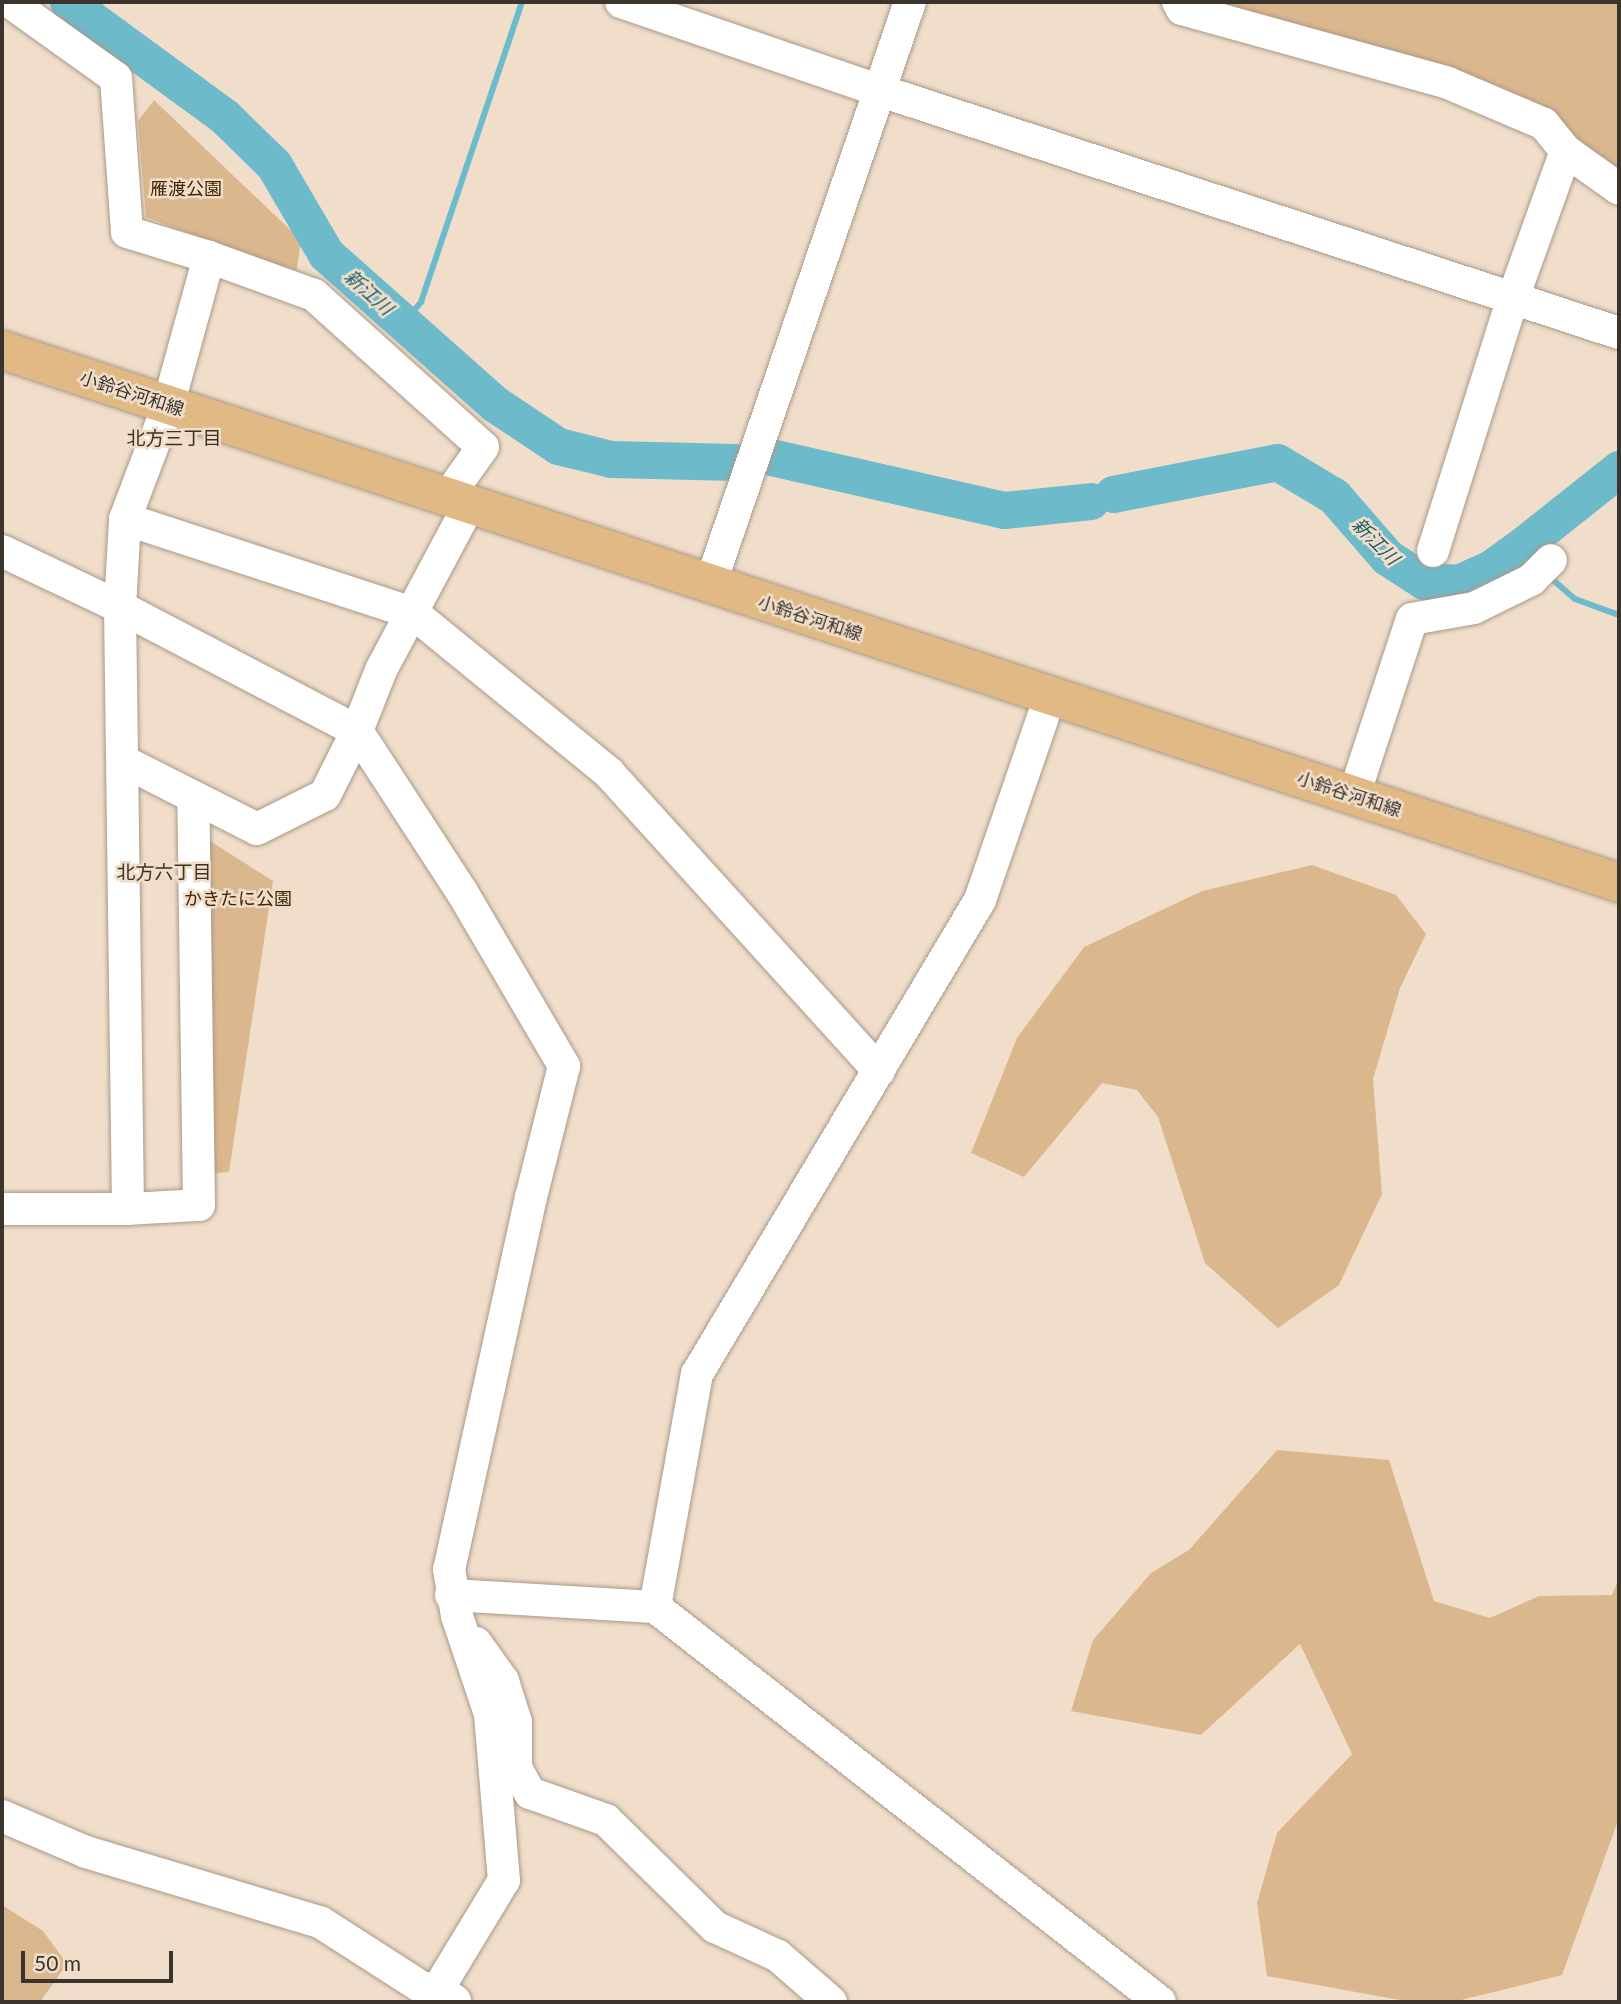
<!DOCTYPE html>
<html>
<head>
<meta charset="utf-8">
<style>
	body { margin:0 }
	#map { position:relative; width:1621px; height:2004px; overflow:hidden; background:#f0decb; font-family:Lato,"Noto Sans JP",sans-serif }
	div>[style] { position:absolute }
	.green>* { inset:0; background:#dbb78e }
	.stream>* { height:6px; margin:-3px; padding:0 3px; transform-origin:3px; border-radius:3px; background:#6dbacb }
	.river>* { height:37px; margin:-18.5px; padding:0 18.5px; transform-origin:18.5px; border-radius:18.5px; background:#6dbacb }
	.roads { filter:drop-shadow(0 0 2px #aa9987) drop-shadow(0 0 2px #aa9987) }
	.minor>* { height:32px; margin:-16px; padding:0 16px; transform-origin:16px; border-radius:16px; background:#fff }
	.major>* { height:38px; margin:-19px; padding:0 19px; transform-origin:19px; border-radius:19px; background:#e0b985 }
	span { translate:-50% -50%; white-space:nowrap; text-align:center; line-height:1.15; -webkit-text-stroke:5px #f0decb; paint-order:stroke }
	.park-label { font-size:18px; color:#412500 }
	.street-label { font-size:18px; color:#3b342d }
	.water-label { font-size:19px; color:#1a5a67; font-style:italic }
	.neighbourhood-label { font-size:19px; color:#3e3121 }
	.frame { position:absolute; inset:0; border:4px solid #3b342d; pointer-events:none }
	.scale { position:absolute; left:21px; top:1951px; width:152px; height:32px; box-sizing:border-box; border:4px solid #3b342d; border-top:0; padding-left:9px; font-size:21px; line-height:24px; white-space:nowrap; color:#3b342d; -webkit-text-stroke:5px #f0decb; paint-order:stroke }
</style>
</head>
<body>
<div id="map">
	<div class="green">
		<div style="clip-path:polygon(1202px 2px,1619px 2px,1619px 174px,1550px 117px,1458px 70px)"></div>
		<div style="clip-path:polygon(154px 100px,301px 240px,296px 274px,146px 217px,138px 121px)"></div>
		<div style="clip-path:polygon(207px 839px,273px 881px,229px 1172px,210px 1174px)"></div>
		<div style="clip-path:polygon(1312px 865px,1396px 895px,1426px 934px,1400px 988px,1373px 1079px,1382px 1194px,1339px 1285px,1278px 1328px,1205px 1263px,1158px 1117px,1137px 1090px,1102px 1083px,1024px 1177px,971px 1153px,1017px 1038px,1084px 947px,1202px 891px)"></div>
		<div style="clip-path:polygon(1277px 1450px,1389px 1460px,1434px 1601px,1490px 1618px,1539px 1596px,1612px 1595px,1619px 1578px,1619px 1818px,1562px 1975px,1453px 2002px,1411px 2002px,1267px 1976px,1257px 1903px,1277px 1833px,1352px 1754px,1300px 1644px,1201px 1735px,1071px 1711px,1093px 1640px,1151px 1573px,1189px 1550px)"></div>
		<div style="clip-path:polygon(2px 1905px,43px 1931px,67px 1964px,40px 2002px,2px 2002px)"></div>
	</div>
	<div class="stream">
		<div style="left:403px;top:323px;width:28px;rotate:-49deg"></div>
		<div style="left:421px;top:302px;width:317px;rotate:-71.4deg"></div>
		<div style="left:1518px;top:549px;width:20px;rotate:41deg"></div>
		<div style="left:1552px;top:579px;width:30px;rotate:41deg"></div>
		<div style="left:1575px;top:599px;width:47px;rotate:20deg"></div>
	</div>
	<div class="river">
		<div style="left:68px;top:2px;width:195px;rotate:36.2deg"></div>
		<div style="left:225px;top:117px;width:69px;rotate:44.4deg"></div>
		<div style="left:274px;top:165px;width:103px;rotate:59.7deg"></div>
		<div style="left:326px;top:254px;width:226px;rotate:41.6deg"></div>
		<div style="left:495px;top:404px;width:76px;rotate:33.7deg"></div>
		<div style="left:558px;top:446px;width:55px;rotate:13.8deg"></div>
		<div style="left:611px;top:459px;width:124px;rotate:1.4deg"></div>
		<div style="left:771px;top:457px;width:239px;rotate:12.8deg"></div>
		<div style="left:1004px;top:510px;width:87px;rotate:-5.9deg"></div>
		<div style="left:1113px;top:494px;width:167px;rotate:-11deg"></div>
		<div style="left:1277px;top:462px;width:66px;rotate:30.8deg"></div>
		<div style="left:1334px;top:496px;width:81px;rotate:49deg"></div>
		<div style="left:1387px;top:557px;width:44px;rotate:33deg"></div>
		<div style="left:1424px;top:581px;width:34px;rotate:3deg"></div>
		<div style="left:1458px;top:583px;width:35px;rotate:-24deg"></div>
		<div style="left:1490px;top:569px;width:34px;rotate:-36deg"></div>
		<div style="left:1518px;top:549px;width:129px;rotate:-38.4deg"></div>
	</div>
	<div class="roads">
		<div class="minor">
			<div style="left:10px;top:2px;width:130px;rotate:35.6deg"></div>
			<div style="left:116px;top:78px;width:154px;rotate:85.9deg"></div>
			<div style="left:127px;top:232px;width:86px;rotate:17deg"></div>
			<div style="left:209px;top:257px;width:112px;rotate:19.9deg"></div>
			<div style="left:314px;top:295px;width:227px;rotate:42deg"></div>
			<div style="left:483px;top:447px;width:60px;rotate:125.5deg"></div>
			<div style="left:621px;top:2px;width:272px;rotate:18.9deg"></div>
			<div style="left:878px;top:90px;width:780px;rotate:18.16deg"></div>
			<div style="left:1178px;top:2px;width:8px;rotate:60deg"></div>
			<div style="left:1182px;top:9px;width:276px;rotate:15.5deg"></div>
			<div style="left:1448px;top:83px;width:104px;rotate:23.1deg"></div>
			<div style="left:1544px;top:124px;width:35px;rotate:51deg"></div>
			<div style="left:1566px;top:151px;width:65px;rotate:35.6deg"></div>
			<div style="left:125px;top:519px;width:303px;rotate:18.1deg"></div>
			<div style="left:413px;top:613px;width:253px;rotate:39.2deg"></div>
			<div style="left:609px;top:773px;width:402px;rotate:47.8deg"></div>
			<div style="left:2px;top:551px;width:131px;rotate:25.4deg"></div>
			<div style="left:120px;top:607px;width:267px;rotate:27.6deg"></div>
			<div style="left:357px;top:731px;width:192px;rotate:56.9deg"></div>
			<div style="left:462px;top:892px;width:202px;rotate:59.6deg"></div>
			<div style="left:564px;top:1066px;width:135px;rotate:104.1deg"></div>
			<div style="left:531px;top:1197px;width:381px;rotate:102.4deg"></div>
			<div style="left:449px;top:1569px;width:48px;rotate:80.3deg"></div>
			<div style="left:457px;top:1616px;width:103px;rotate:71.4deg"></div>
			<div style="left:490px;top:1714px;width:167px;rotate:85.2deg"></div>
			<div style="left:504px;top:1880px;width:127px;rotate:121.2deg"></div>
			<div style="left:1433px;top:551px;width:265px;rotate:-72.5deg"></div>
			<div style="left:1513px;top:298px;width:156px;rotate:-70.2deg"></div>
			<div style="left:710px;top:585px;width:616px;rotate:-71.07deg"></div>
			<div style="left:123px;top:761px;width:150px;rotate:26.9deg"></div>
			<div style="left:257px;top:829px;width:76px;rotate:-26.6deg"></div>
			<div style="left:325px;top:795px;width:72px;rotate:-63.4deg"></div>
			<div style="left:357px;top:731px;width:66px;rotate:-68.5deg"></div>
			<div style="left:381px;top:670px;width:187px;rotate:-61.9deg"></div>
			<div style="left:1354px;top:795px;width:185px;rotate:-71.8deg"></div>
			<div style="left:1412px;top:619px;width:63px;rotate:-10.1deg"></div>
			<div style="left:1474px;top:608px;width:64px;rotate:-26.2deg"></div>
			<div style="left:1531px;top:580px;width:28px;rotate:-45deg"></div>
			<div style="left:2px;top:1209px;width:126px"></div>
			<div style="left:128px;top:1209px;width:602px;rotate:-90.76deg"></div>
			<div style="left:120px;top:607px;width:88px;rotate:-86.7deg"></div>
			<div style="left:125px;top:519px;width:121px;rotate:-69.2deg"></div>
			<div style="left:168px;top:406px;width:155px;rotate:-74.6deg"></div>
			<div style="left:128px;top:1209px;width:71px;rotate:-3.2deg"></div>
			<div style="left:199px;top:1205px;width:408px;rotate:-90.8deg"></div>
			<div style="left:451px;top:1595px;width:204px;rotate:3.4deg"></div>
			<div style="left:655px;top:1607px;width:641px;rotate:38.03deg"></div>
			<div style="left:655px;top:1607px;width:237px;rotate:-79.8deg"></div>
			<div style="left:697px;top:1374px;width:552px;rotate:-59.16deg"></div>
			<div style="left:980px;top:900px;width:215px;rotate:-71deg"></div>
			<div style="left:476px;top:1643px;width:47px;rotate:54.6deg"></div>
			<div style="left:503px;top:1681px;width:43px;rotate:72.4deg"></div>
			<div style="left:516px;top:1722px;width:46px;rotate:90deg"></div>
			<div style="left:516px;top:1768px;width:29px;rotate:61deg"></div>
			<div style="left:530px;top:1793px;width:81px;rotate:19.6deg"></div>
			<div style="left:606px;top:1820px;width:153px;rotate:44.5deg"></div>
			<div style="left:715px;top:1927px;width:69px;rotate:24.7deg"></div>
			<div style="left:778px;top:1956px;width:70px;rotate:41deg"></div>
			<div style="left:2px;top:1816px;width:91px;rotate:23.2deg"></div>
			<div style="left:86px;top:1852px;width:244px;rotate:16.7deg"></div>
			<div style="left:320px;top:1922px;width:122px;rotate:32.7deg"></div>
			<div style="left:423px;top:1988px;width:15px;rotate:4deg"></div>
			<div style="left:438px;top:1989px;width:21px;rotate:35deg"></div>
		</div>
		<div class="major">
			<div style="left:2px;top:350px;width:1703px;rotate:18.24deg"></div>
		</div>
	</div>
	<div class="park-label">
		<span style="left:186px;top:188px">雁渡公園</span>
		<span style="left:238px;top:898px">かきたに公園</span>
	</div>
	<div class="street-label">
		<span style="left:132px;top:393px;rotate:18deg">小鈴谷河和線</span>
		<span style="left:810px;top:618px;rotate:18deg">小鈴谷河和線</span>
		<span style="left:1349px;top:794px;rotate:18deg">小鈴谷河和線</span>
	</div>
	<div class="water-label">
		<span style="left:369px;top:292px;rotate:42deg">新江川</span>
		<span style="left:1376px;top:541px;rotate:45deg">新江川</span>
	</div>
	<div class="neighbourhood-label">
		<span style="left:174px;top:438px">北方三丁目</span>
		<span style="left:164px;top:872px">北方六丁目</span>
	</div>
	<div class="frame"></div>
	<div class="scale">50 m</div>
</div>
</body>
</html>
